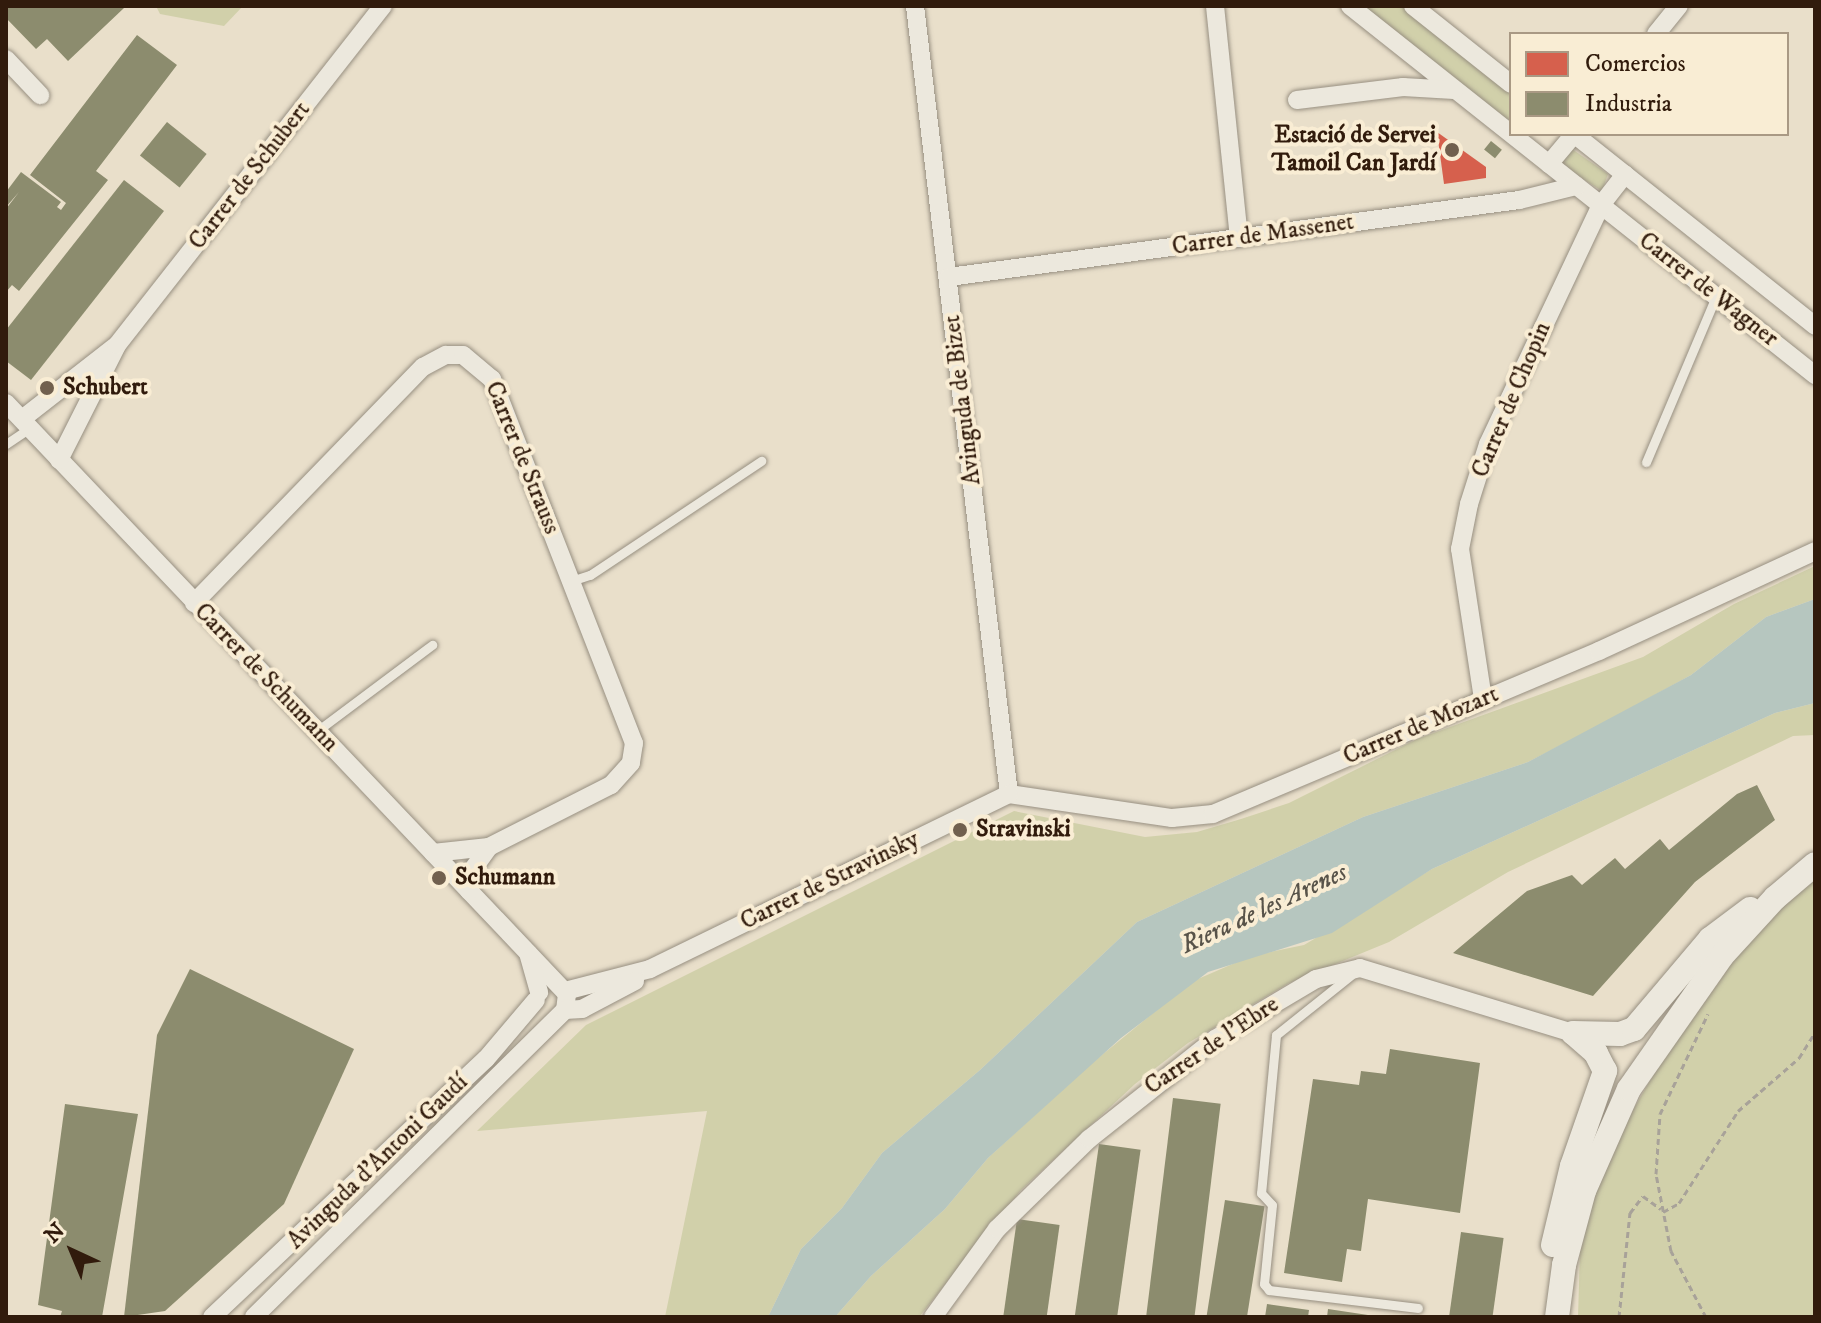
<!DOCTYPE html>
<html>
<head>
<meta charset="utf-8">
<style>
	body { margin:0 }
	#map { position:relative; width:1821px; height:1323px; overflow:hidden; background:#e9dfca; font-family:"IM FELL DW Pica",serif }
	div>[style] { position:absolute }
	.green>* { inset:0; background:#d1d0aa }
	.water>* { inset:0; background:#b6c6bf }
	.shops>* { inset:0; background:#d6604d }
	.industry>* { inset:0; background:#8c8c6e; transform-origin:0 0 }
	.path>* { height:3px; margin-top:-1.5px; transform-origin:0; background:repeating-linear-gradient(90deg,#a8a299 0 6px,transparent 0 10px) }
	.roads { filter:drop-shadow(0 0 2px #978f81) drop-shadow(0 0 2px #978f81) }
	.service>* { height:9px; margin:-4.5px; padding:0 4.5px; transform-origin:4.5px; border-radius:4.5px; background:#ece8dd }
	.minor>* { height:18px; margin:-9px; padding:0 9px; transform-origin:9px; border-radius:9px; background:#ece8dd }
	.secondary>* { height:24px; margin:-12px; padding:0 12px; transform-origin:12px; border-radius:12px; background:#ece8dd }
	.dots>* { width:22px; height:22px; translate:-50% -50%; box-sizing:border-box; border:4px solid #f9edd4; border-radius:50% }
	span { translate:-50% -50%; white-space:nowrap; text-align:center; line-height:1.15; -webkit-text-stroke:8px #f9edd4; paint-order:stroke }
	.poi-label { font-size:24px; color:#311b0c; font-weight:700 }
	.right { translate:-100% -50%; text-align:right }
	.left { translate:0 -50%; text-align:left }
	.street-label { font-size:24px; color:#311b0c }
	.water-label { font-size:26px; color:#585349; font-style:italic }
	.frame { position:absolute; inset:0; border:8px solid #311b0c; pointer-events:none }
	.legend { position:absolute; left:1509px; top:32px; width:280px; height:104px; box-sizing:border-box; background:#f9edd4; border:2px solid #a99984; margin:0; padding:10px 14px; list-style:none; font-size:24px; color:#311b0c }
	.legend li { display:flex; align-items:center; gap:16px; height:40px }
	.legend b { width:40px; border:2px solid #a99984 }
	.north { position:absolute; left:32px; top:1211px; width:80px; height:80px; -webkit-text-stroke:6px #f9edd4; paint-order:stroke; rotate:316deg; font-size:22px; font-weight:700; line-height:32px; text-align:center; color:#311b0c }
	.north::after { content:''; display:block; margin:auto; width:28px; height:36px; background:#311b0c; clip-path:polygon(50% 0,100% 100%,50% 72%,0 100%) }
</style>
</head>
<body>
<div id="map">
	<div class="green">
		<div style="clip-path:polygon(156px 6px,243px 6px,224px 26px,160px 14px)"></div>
		<div style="clip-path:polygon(1360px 6px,1401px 6px,1511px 93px,1511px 126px)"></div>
		<div style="clip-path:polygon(1572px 149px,1608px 174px,1602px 191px,1564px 167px,1561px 161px)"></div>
		<div style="clip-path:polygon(1815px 566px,1815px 599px,1766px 617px,1691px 675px,1598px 726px,1528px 762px,1363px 817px,1137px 922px,980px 1070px,882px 1153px,842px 1208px,801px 1249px,768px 1317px,665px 1317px,707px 1111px,477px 1131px,586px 1025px,1014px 811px,1145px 837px,1197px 832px,1241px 819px,1289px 803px,1417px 739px,1643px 657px,1734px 604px)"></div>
		<div style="clip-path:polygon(1815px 703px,1815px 735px,1793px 736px,1508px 872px,1389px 942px,1289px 983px,1188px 1043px,1135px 1084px,1021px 1190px,919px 1317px,835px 1317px,871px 1276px,945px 1209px,988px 1158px,1086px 1068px,1191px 982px,1251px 956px,1304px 945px,1432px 869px,1775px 713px)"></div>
		<div style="clip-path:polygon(1815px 876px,1815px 1317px,1578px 1317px,1580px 1250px,1593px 1198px,1619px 1134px,1687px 1017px,1747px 940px)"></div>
	</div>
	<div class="water">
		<div style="clip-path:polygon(1815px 599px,1815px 703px,1775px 713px,1432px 869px,1332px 933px,1208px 972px,1121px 1038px,988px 1158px,945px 1209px,871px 1276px,835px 1317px,768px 1317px,801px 1249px,842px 1208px,882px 1153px,980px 1070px,1137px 922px,1363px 817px,1528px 762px,1691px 675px,1766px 617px)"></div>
	</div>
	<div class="shops">
		<div style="clip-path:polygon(1437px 132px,1486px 167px,1486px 178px,1444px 184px)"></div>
	</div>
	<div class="industry">
		<div style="clip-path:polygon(6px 6px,123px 6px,124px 8px,68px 61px,47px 39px,36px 49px,6px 18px)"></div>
		<div style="clip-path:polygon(137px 35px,177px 65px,96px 171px,108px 180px,19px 291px,12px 285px,6px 292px,6px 209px,19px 192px,6px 207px,6px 192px,21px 172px,61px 202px,57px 207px,61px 210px,66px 203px,30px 175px)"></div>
		<div style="left:167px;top:122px;width:51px;height:43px;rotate:39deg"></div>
		<div style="left:1491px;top:141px;width:14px;height:11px;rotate:39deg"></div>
		<div style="clip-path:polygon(124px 180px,164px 211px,31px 380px,6px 361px,6px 330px)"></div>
		<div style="clip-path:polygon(1757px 785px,1775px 820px,1695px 882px,1593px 996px,1453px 953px,1527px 891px,1572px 875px,1582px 885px,1615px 858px,1625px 869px,1660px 839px,1669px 850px,1737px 794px)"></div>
		<div style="clip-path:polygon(190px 969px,354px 1049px,284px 1204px,165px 1311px,124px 1317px,157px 1035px)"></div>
		<div style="clip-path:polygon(1390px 1049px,1480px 1063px,1460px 1213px,1368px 1199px,1361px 1251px,1347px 1249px,1342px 1282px,1284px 1273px,1313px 1079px,1359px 1085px,1361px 1071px,1386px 1074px)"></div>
		<div style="left:1173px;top:1098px;width:48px;height:221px;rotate:7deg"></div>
		<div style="clip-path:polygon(65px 1104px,138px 1114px,102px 1317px,60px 1317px,62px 1311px,38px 1305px)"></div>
		<div style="left:1099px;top:1144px;width:42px;height:175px;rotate:8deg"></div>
		<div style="left:1225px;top:1200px;width:40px;height:118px;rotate:9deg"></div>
		<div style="left:1017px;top:1219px;width:43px;height:99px;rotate:8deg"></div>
		<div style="left:1461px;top:1232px;width:43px;height:86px;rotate:8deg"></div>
		<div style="clip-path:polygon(1267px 1304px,1309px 1310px,1308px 1317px,1265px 1317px)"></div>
		<div style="clip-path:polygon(1328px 1309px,1368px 1315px,1368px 1317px,1327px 1317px)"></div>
	</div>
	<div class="path">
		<div style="left:1663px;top:1212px;width:18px;rotate:-29deg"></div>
		<div style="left:1679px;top:1203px;width:109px;rotate:-57.3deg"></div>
		<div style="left:1738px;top:1111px;width:81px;rotate:-41deg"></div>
		<div style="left:1799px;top:1058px;width:31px;rotate:-58deg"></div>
		<div style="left:1619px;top:1317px;width:105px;rotate:-84deg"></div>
		<div style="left:1630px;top:1213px;width:21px;rotate:-53deg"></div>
		<div style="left:1643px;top:1196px;width:22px;rotate:36deg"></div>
		<div style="left:1706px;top:1317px;width:75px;rotate:-117.9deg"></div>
		<div style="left:1671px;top:1251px;width:78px;rotate:-101deg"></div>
		<div style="left:1656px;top:1174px;width:60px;rotate:-86.2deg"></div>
		<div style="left:1660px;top:1114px;width:111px;rotate:-64.4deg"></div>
	</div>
	<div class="roads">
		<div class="service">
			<div style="left:6px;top:444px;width:29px;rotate:-34deg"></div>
			<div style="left:1646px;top:462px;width:180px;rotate:-67.1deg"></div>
			<div style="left:571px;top:581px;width:20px;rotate:-18deg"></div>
			<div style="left:590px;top:575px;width:206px;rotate:-33.7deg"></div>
			<div style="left:317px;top:731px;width:144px;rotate:-36.8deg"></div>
			<div style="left:1351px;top:975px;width:96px;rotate:141.3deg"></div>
			<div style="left:1276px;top:1035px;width:159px;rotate:95.4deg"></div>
			<div style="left:1261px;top:1193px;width:16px;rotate:47deg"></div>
			<div style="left:1272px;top:1205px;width:79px;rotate:95.8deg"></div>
			<div style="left:1264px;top:1284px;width:8px;rotate:50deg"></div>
			<div style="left:1269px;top:1290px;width:150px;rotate:6.9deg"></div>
		</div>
		<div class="minor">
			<div style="left:915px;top:6px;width:794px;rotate:83.2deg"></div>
			<div style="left:1215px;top:6px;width:233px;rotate:84.1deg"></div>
			<div style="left:1350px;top:6px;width:594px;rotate:38.43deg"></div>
			<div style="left:1413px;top:6px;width:125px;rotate:38.5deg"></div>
			<div style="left:1656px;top:34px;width:36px;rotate:-51deg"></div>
			<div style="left:6px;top:59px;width:50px;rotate:46.6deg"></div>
			<div style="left:1297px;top:100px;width:107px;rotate:-7deg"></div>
			<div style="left:1403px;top:87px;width:51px;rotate:3.4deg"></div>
			<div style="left:1574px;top:134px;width:308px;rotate:38.5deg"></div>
			<div style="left:1549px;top:164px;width:39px;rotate:-50deg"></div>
			<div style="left:949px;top:277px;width:575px;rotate:-7.69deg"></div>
			<div style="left:1519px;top:200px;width:59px;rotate:-13.8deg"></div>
			<div style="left:6px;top:403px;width:815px;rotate:46.49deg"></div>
			<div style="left:567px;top:994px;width:16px;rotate:97deg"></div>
			<div style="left:565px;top:1010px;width:437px;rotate:135.4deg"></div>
			<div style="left:22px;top:419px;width:117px;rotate:-38deg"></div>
			<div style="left:59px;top:460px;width:129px;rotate:-63.2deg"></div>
			<div style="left:117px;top:345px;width:431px;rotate:-51.9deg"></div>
			<div style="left:194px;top:603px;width:329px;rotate:-45.9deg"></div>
			<div style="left:423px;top:367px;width:26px;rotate:-28deg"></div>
			<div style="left:446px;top:355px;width:17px"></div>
			<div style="left:463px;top:355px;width:38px;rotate:40deg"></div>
			<div style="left:492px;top:379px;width:391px;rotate:68.7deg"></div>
			<div style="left:634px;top:743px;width:20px;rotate:99deg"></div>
			<div style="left:631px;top:763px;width:30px;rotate:132deg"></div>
			<div style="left:611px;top:785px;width:137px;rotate:153.1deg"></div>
			<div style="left:489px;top:847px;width:36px;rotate:126deg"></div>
			<div style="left:468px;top:876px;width:15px;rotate:86deg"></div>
			<div style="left:1483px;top:699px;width:152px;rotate:-98.7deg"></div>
			<div style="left:1460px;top:549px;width:46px;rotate:-78.7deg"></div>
			<div style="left:1469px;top:504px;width:63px;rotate:-72.4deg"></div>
			<div style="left:1488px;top:444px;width:264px;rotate:-64.7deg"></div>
			<div style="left:1601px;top:205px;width:39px;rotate:-52deg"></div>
			<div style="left:1009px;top:794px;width:165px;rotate:8.4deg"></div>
			<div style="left:1172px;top:818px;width:41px;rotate:-5.6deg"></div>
			<div style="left:1213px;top:814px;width:419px;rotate:-22.9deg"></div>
			<div style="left:1599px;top:651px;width:238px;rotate:-24.8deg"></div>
			<div style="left:433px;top:853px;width:56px;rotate:-6.1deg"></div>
			<div style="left:528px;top:953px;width:41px;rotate:74.2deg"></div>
			<div style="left:565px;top:991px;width:88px;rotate:-14.5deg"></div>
			<div style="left:650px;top:969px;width:399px;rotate:-26deg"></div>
			<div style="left:565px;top:1010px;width:17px;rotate:-3deg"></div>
			<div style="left:582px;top:1009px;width:60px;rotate:-27.8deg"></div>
			<div style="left:212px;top:1317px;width:376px;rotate:-43.3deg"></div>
			<div style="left:486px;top:1059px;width:77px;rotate:-49.7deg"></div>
			<div style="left:933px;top:1317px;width:109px;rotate:-54deg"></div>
			<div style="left:997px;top:1229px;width:129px;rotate:-44.4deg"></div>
			<div style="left:1089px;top:1139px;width:161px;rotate:-38.4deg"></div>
			<div style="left:1215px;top:1039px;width:117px;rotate:-30.7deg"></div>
			<div style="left:1316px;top:979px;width:45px;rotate:-14deg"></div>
			<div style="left:1360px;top:968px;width:223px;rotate:17deg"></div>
		</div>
		<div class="secondary">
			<div style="left:1573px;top:1033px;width:47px;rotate:1.2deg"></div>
			<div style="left:1620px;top:1034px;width:15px;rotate:-20deg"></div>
			<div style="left:1634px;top:1029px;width:118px;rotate:-49.8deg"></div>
			<div style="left:1710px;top:939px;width:50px;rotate:-36.9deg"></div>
			<div style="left:1553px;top:1245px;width:81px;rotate:-76.5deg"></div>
			<div style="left:1572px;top:1166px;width:101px;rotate:-70.8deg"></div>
			<div style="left:1605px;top:1071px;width:20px;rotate:-117deg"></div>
			<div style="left:1596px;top:1053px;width:30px;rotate:-139deg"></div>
			<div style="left:1557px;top:1317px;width:52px;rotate:-82.3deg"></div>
			<div style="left:1564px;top:1265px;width:77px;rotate:-74.9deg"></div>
			<div style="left:1584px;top:1191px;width:111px;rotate:-66.2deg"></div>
			<div style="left:1629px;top:1089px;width:162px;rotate:-55deg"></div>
			<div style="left:1722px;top:956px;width:79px;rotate:-47.6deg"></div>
			<div style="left:1775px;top:898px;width:52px;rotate:-40.4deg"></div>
		</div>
	</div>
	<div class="dots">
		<div style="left:1452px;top:150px;background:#71604e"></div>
		<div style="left:47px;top:388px;background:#71604e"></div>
		<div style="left:960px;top:830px;background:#71604e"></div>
		<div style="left:439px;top:878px;background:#71604e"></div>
	</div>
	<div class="poi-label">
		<span class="right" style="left:1436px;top:150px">Estació de Servei<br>Tamoil Can Jardí</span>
		<span class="left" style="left:63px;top:388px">Schubert</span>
		<span class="left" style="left:976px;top:830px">Stravinski</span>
		<span class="left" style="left:455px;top:878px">Schumann</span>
	</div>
	<div class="street-label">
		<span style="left:250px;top:176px;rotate:-52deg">Carrer de Schubert</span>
		<span style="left:1263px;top:235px;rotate:-8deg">Carrer de Massenet</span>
		<span style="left:1708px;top:290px;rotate:38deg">Carrer de Wagner</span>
		<span style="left:963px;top:400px;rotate:-97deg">Avinguda de Bizet</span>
		<span style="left:1512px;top:400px;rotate:-67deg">Carrer de Chopin</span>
		<span style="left:522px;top:458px;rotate:68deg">Carrer de Strauss</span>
		<span style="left:266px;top:678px;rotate:46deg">Carrer de Schumann</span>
		<span style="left:1421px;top:726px;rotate:-23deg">Carrer de Mozart</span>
		<span style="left:830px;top:881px;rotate:-26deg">Carrer de Stravinsky</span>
		<span style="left:1212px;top:1046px;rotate:-34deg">Carrer de l'Ebre</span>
		<span style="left:378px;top:1162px;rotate:-44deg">Avinguda d'Antoni Gaudí</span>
	</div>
	<div class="water-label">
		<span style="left:1264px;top:909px;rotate:-25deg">Riera de les Arenes</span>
	</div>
	<div class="frame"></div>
	<ul class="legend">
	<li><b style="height:22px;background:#d6604d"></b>Comercios</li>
	<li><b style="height:22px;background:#8c8c6e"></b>Industria</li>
	</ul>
	<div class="north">N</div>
</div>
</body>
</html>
